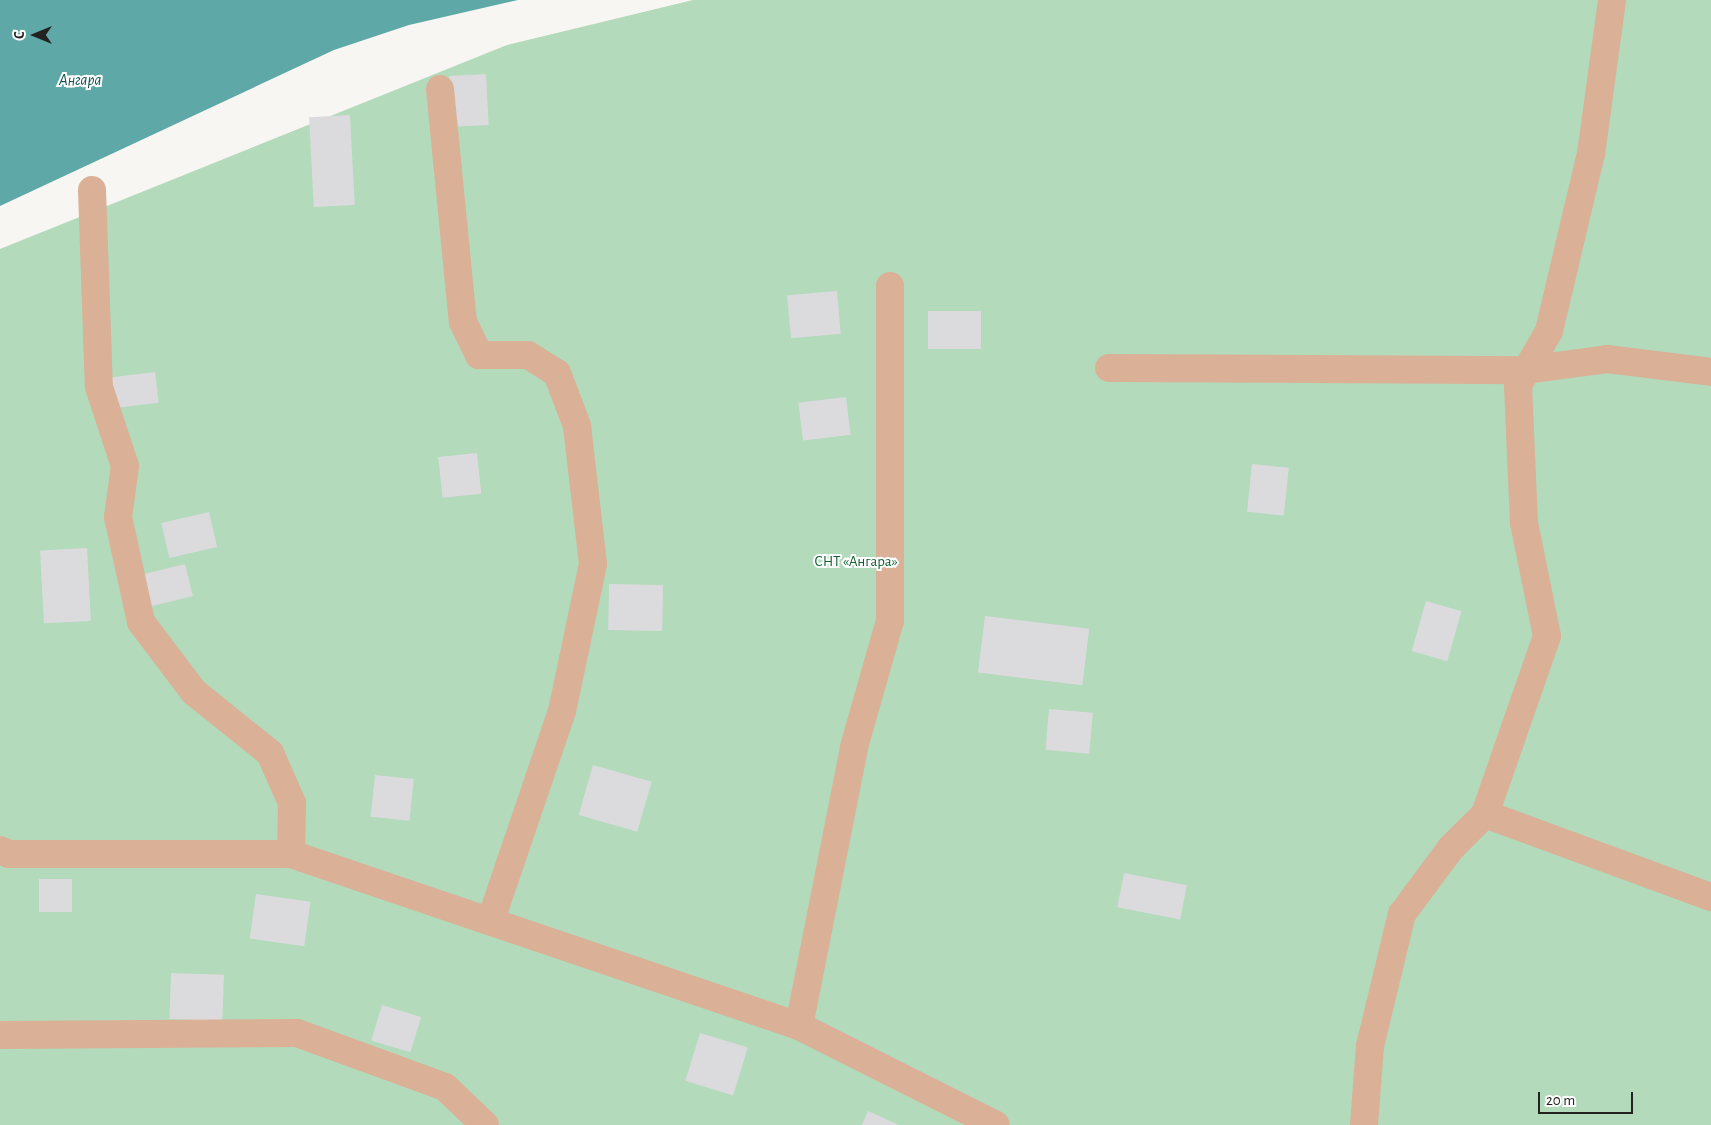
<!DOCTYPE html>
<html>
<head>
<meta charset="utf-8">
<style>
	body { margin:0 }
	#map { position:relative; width:1711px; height:1125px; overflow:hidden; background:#f8f6f3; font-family:"Alegreya Sans",sans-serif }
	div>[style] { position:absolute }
	.green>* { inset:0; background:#b2dabb }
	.water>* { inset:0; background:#5ea9a8 }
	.building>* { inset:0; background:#dbdbde; transform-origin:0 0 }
	.minor>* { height:28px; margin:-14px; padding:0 14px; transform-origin:14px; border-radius:14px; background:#dab097 }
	span { translate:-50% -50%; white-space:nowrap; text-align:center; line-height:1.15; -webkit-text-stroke:4px #fff; paint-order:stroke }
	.park-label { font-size:15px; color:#105e2f }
	.water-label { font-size:16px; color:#105252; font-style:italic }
	.north { position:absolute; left:10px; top:10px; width:50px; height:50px; -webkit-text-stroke:4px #fff; paint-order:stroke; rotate:270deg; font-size:14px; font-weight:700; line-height:20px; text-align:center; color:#232221 }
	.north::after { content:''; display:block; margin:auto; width:18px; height:22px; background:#232221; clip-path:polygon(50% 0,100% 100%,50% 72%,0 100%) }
	.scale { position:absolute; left:1538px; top:1092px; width:95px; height:22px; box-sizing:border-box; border:2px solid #232221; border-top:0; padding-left:6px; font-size:15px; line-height:18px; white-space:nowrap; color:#232221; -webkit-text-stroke:4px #fff; paint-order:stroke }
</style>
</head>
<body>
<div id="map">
	<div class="green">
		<div style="clip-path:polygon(693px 0,1711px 0,1711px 1125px,0 1125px,0 249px,507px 45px)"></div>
	</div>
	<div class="water">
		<div style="clip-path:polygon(0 0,518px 0,409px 25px,334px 50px,0 206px)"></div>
	</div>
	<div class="building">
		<div style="left:486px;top:74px;width:51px;height:37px;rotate:87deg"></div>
		<div style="left:350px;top:115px;width:90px;height:41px;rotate:87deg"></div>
		<div style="left:837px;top:291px;width:43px;height:50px;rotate:85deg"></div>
		<div style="left:928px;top:311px;width:53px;height:38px"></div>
		<div style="left:155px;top:372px;width:31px;height:50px;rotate:83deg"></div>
		<div style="left:846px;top:397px;width:38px;height:48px;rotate:83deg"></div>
		<div style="left:477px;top:453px;width:41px;height:39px;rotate:84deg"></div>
		<div style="left:1252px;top:464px;width:37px;height:48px;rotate:6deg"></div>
		<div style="left:209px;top:512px;width:36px;height:49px;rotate:77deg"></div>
		<div style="left:87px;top:548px;width:73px;height:47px;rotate:87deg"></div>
		<div style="left:185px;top:564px;width:33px;height:50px;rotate:76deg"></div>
		<div style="left:609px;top:584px;width:54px;height:46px;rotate:1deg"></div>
		<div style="left:1426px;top:601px;width:37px;height:52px;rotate:16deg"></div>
		<div style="left:985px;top:616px;width:105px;height:57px;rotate:7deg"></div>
		<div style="left:1049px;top:709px;width:44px;height:41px;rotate:5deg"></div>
		<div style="left:593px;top:765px;width:61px;height:52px;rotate:16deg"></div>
		<div style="left:375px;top:775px;width:39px;height:42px;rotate:6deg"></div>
		<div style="left:1124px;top:873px;width:64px;height:35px;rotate:11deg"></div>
		<div style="left:39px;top:879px;width:33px;height:33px"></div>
		<div style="left:256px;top:894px;width:55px;height:45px;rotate:8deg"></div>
		<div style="left:171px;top:973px;width:53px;height:46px;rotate:2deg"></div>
		<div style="left:382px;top:1005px;width:41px;height:37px;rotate:17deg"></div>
		<div style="left:700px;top:1033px;width:50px;height:50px;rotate:17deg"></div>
		<div style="clip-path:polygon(868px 1111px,899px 1125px,862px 1125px)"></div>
	</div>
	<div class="minor">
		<div style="left:440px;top:89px;width:234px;rotate:84.4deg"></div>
		<div style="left:463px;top:322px;width:37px;rotate:64deg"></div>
		<div style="left:479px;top:355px;width:49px"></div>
		<div style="left:528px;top:355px;width:34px;rotate:32deg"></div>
		<div style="left:557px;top:373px;width:57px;rotate:69.3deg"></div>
		<div style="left:577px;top:426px;width:139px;rotate:83.4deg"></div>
		<div style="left:593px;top:564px;width:150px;rotate:101.9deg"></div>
		<div style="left:562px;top:711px;width:221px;rotate:108.8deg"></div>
		<div style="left:92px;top:190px;width:197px;rotate:88deg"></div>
		<div style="left:99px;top:387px;width:83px;rotate:71.8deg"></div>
		<div style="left:125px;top:466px;width:51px;rotate:97.8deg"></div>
		<div style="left:118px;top:517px;width:107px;rotate:77.6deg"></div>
		<div style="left:141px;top:622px;width:88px;rotate:52.9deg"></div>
		<div style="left:194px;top:692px;width:97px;rotate:38.8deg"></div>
		<div style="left:270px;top:753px;width:55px;rotate:66.3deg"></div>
		<div style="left:292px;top:803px;width:51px;rotate:91.1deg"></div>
		<div style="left:1109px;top:368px;width:417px;rotate:0.3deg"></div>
		<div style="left:1526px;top:370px;width:82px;rotate:-7.7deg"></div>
		<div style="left:1607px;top:359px;width:105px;rotate:7.1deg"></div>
		<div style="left:1485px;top:814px;width:241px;rotate:20.2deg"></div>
		<div style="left:0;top:850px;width:10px;rotate:24deg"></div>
		<div style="left:9px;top:854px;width:282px"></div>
		<div style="left:291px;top:854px;width:536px;rotate:18.71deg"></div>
		<div style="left:799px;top:1026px;width:220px;rotate:26.7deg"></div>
		<div style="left:799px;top:1026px;width:284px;rotate:-78.8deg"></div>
		<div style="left:854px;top:747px;width:131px;rotate:-74.1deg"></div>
		<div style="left:890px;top:621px;width:335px;rotate:-90deg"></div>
		<div style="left:0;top:1035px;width:297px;rotate:-0.4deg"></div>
		<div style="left:297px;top:1033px;width:158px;rotate:20deg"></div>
		<div style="left:445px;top:1087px;width:55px;rotate:43.5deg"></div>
		<div style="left:1364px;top:1125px;width:79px;rotate:-85.7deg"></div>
		<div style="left:1370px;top:1046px;width:136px;rotate:-76.4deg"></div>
		<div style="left:1402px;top:914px;width:82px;rotate:-53.4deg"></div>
		<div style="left:1451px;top:848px;width:48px;rotate:-45deg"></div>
		<div style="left:1485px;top:814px;width:188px;rotate:-70.8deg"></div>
		<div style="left:1547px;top:636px;width:115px;rotate:-101.5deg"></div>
		<div style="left:1524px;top:523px;width:138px;rotate:-92.5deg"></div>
		<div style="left:1518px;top:385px;width:62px;rotate:-60.1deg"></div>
		<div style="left:1549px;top:331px;width:182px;rotate:-76.7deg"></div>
		<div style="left:1591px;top:154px;width:155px;rotate:-82.2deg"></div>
	</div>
	<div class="park-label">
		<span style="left:856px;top:562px">СНТ «Ангара»</span>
	</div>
	<div class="water-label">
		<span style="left:80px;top:80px">Ангара</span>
	</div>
	<div class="north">С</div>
	<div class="scale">20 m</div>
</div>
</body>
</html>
